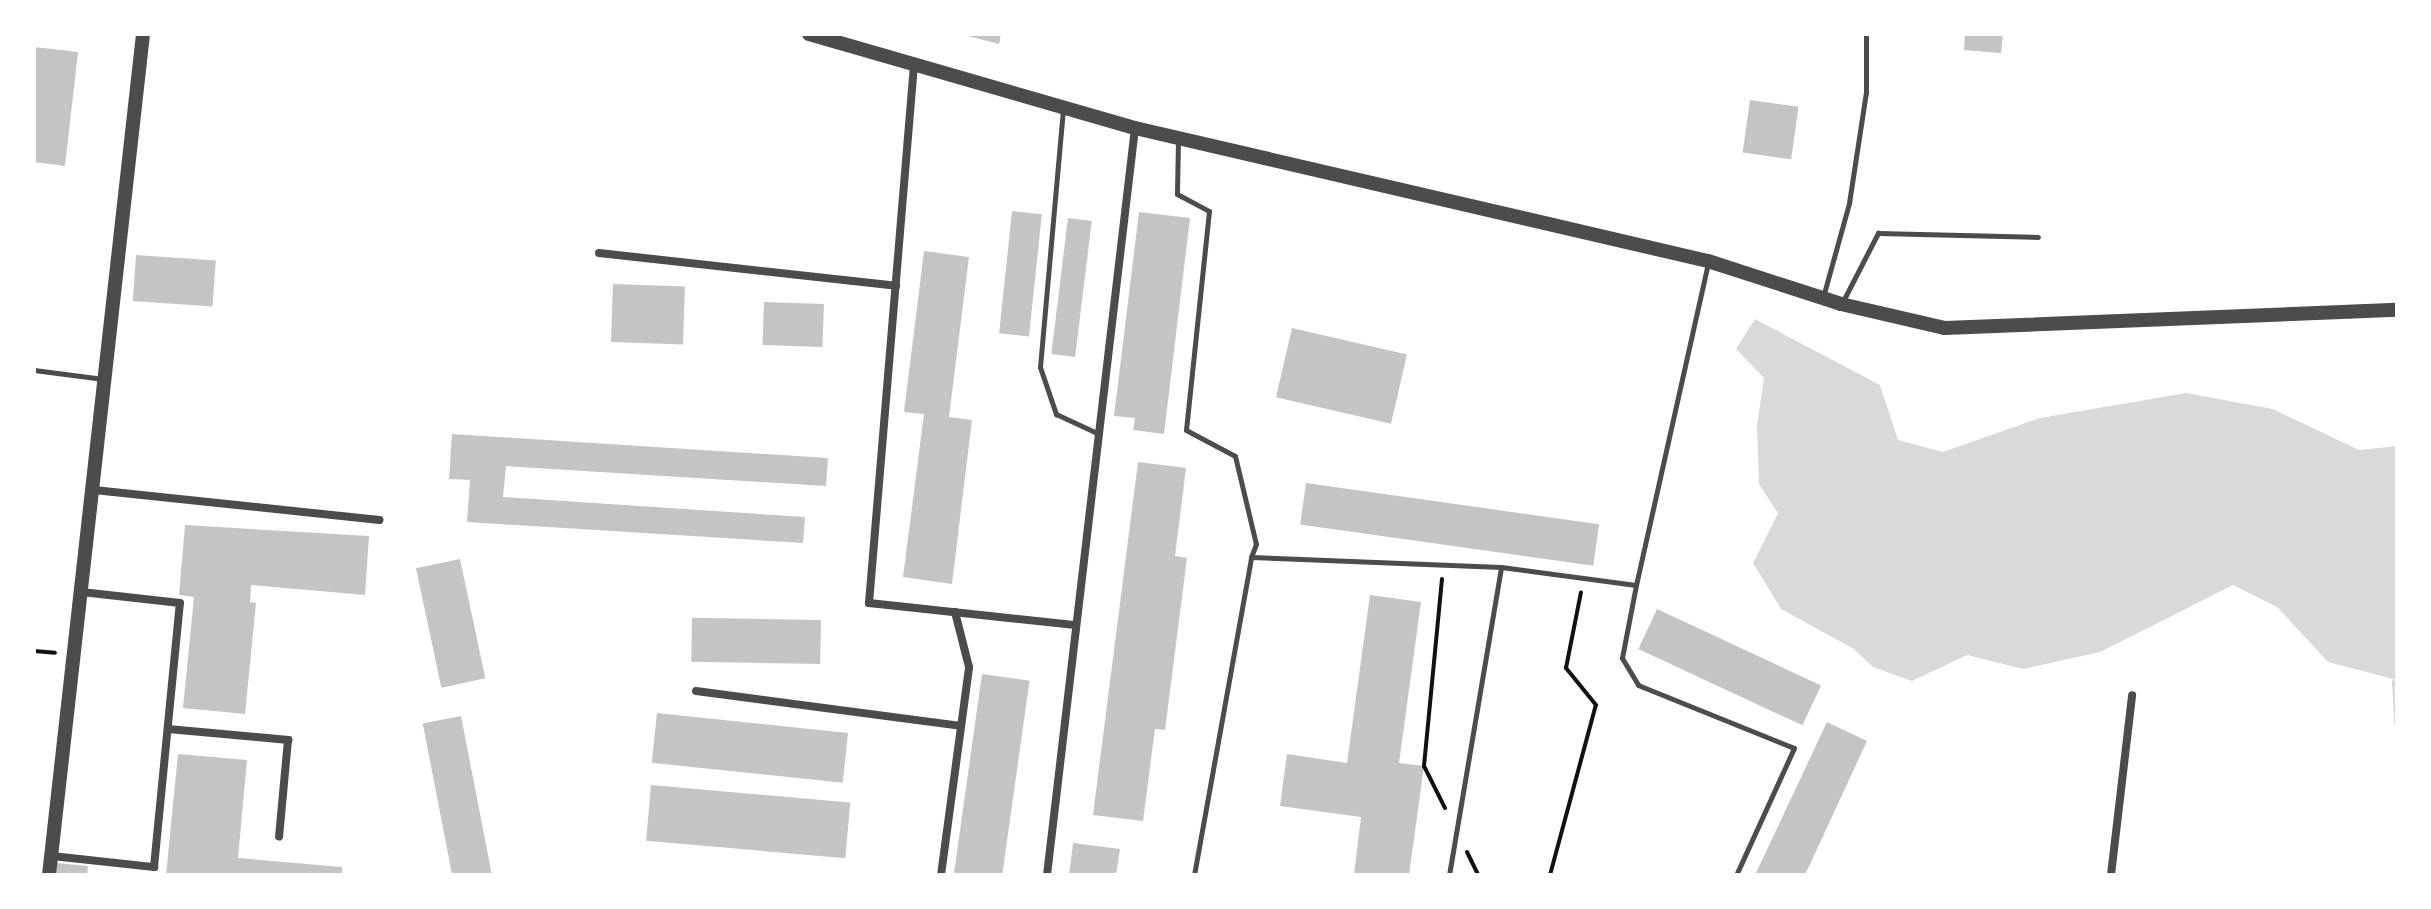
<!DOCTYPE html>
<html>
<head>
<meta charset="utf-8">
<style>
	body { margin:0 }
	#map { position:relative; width:2431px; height:909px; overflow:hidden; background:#fff; font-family:Commissioner,sans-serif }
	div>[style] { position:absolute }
	.water>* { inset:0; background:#d9d9d9 }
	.stream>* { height:7px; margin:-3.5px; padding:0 3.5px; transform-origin:3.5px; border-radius:3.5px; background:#d9d9d9 }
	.building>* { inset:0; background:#c4c4c4; transform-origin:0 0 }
	.path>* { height:4px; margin:-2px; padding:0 2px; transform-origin:2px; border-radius:2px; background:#111 }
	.service>* { height:5px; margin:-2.5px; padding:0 2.5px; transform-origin:2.5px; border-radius:2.5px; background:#4c4c4c }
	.minor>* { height:8px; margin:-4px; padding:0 4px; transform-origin:4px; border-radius:4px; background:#4c4c4c }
	.tertiary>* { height:14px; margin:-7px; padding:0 7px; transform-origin:7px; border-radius:7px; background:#4c4c4c }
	span { translate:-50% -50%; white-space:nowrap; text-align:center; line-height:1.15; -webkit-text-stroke:8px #fff; paint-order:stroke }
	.frame { position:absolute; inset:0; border:36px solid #fff; pointer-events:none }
</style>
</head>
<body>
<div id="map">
	<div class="water">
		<div style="clip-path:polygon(1755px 319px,1880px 385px,1898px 440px,1943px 452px,2040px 418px,2186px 393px,2273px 409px,2359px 450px,2397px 446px,2397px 680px,2328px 662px,2277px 607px,2233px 585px,2100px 652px,2023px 669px,1967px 655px,1912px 681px,1873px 667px,1854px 649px,1781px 609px,1753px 563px,1778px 513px,1759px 484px,1757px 425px,1764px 378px,1736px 349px)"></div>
	</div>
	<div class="stream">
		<div style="left:2395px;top:682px;width:39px;rotate:87deg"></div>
	</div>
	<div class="building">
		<div style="clip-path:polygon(960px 34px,1001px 34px,999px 44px)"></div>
		<div style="clip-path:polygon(1965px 34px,2003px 34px,2001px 53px,1964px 50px)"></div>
		<div style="clip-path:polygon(34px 47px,78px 52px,65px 166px,34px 162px)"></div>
		<div style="left:1750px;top:100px;width:49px;height:53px;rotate:8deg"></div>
		<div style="left:1012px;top:211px;width:30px;height:123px;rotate:6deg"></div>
		<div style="clip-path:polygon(1139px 212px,1190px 218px,1164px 434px,1133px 430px,1135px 418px,1114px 416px)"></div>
		<div style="left:1068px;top:218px;width:24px;height:137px;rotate:7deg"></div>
		<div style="clip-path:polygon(924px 251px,969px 257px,949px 417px,972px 420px,952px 584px,903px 577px,924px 414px,904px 412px)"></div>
		<div style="left:136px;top:255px;width:80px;height:46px;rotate:4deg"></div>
		<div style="left:613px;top:284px;width:72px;height:58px;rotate:2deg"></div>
		<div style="left:764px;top:302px;width:60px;height:43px;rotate:2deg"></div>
		<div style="left:1292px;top:328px;width:118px;height:71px;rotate:13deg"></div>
		<div style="clip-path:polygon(452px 434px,828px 458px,826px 486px,506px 466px,503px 497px,805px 517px,803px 543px,467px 522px,470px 480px,449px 479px)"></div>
		<div style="clip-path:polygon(1138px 462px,1186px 468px,1175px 556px,1187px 558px,1165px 730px,1155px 729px,1143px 821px,1093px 815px)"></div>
		<div style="left:1306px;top:483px;width:296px;height:42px;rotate:8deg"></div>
		<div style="clip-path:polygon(185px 525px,369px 536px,365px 595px,251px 585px,250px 602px,256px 603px,245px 714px,183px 708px,194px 597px,179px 595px)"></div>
		<div style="left:460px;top:559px;width:122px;height:45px;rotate:78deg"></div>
		<div style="clip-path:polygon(1370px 595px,1421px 602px,1399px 763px,1424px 766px,1409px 875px,1354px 875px,1361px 817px,1280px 806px,1287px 754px,1347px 763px)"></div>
		<div style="left:1657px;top:609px;width:181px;height:44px;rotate:25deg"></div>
		<div style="left:821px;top:620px;width:44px;height:129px;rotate:91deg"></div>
		<div style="left:982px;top:674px;width:48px;height:203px;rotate:8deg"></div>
		<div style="left:657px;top:713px;width:192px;height:50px;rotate:6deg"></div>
		<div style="left:461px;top:716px;width:162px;height:39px;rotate:79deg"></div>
		<div style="clip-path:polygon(1827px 722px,1867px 741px,1805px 875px,1755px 875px)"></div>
		<div style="clip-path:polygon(178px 754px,247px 760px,238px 858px,342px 867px,342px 875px,166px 875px)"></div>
		<div style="left:651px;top:785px;width:200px;height:56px;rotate:5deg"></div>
		<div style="clip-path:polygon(1073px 843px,1120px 849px,1116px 875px,1069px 875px)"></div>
		<div style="clip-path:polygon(57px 863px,88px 866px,87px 875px,56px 875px)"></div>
	</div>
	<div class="path">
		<div style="left:1442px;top:579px;width:188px;rotate:95.5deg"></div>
		<div style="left:1424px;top:766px;width:47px;rotate:63.4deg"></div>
		<div style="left:34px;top:651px;width:21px;rotate:5deg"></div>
		<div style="left:1467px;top:852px;width:25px;rotate:64deg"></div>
		<div style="left:1550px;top:875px;width:176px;rotate:-74.9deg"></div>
		<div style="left:1596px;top:705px;width:48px;rotate:-129deg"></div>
		<div style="left:1566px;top:668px;width:77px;rotate:-78.8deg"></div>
		<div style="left:1647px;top:875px;width:16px"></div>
	</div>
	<div class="service">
		<div style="left:1063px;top:109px;width:259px;rotate:95.1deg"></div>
		<div style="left:1040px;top:367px;width:50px;rotate:71.2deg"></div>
		<div style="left:1056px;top:414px;width:47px;rotate:24.9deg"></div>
		<div style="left:1178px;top:140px;width:54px;rotate:91.1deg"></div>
		<div style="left:1177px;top:194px;width:36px;rotate:28deg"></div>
		<div style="left:1209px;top:211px;width:220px;rotate:96deg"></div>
		<div style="left:1186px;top:430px;width:55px;rotate:28deg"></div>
		<div style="left:1235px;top:456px;width:90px;rotate:76.6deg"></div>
		<div style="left:1256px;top:544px;width:14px;rotate:111deg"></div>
		<div style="left:1823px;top:297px;width:98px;rotate:-74.5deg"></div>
		<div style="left:1849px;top:203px;width:112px;rotate:-81.3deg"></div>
		<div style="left:1866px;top:92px;width:58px;rotate:-90deg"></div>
		<div style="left:1842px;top:303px;width:79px;rotate:-62.8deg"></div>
		<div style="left:1878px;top:233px;width:160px;rotate:1.4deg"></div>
		<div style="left:34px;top:370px;width:70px;rotate:7.4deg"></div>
		<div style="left:1636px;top:585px;width:74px;rotate:100.9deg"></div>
		<div style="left:1622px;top:658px;width:31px;rotate:59deg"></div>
		<div style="left:1638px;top:685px;width:168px;rotate:22deg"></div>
		<div style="left:1794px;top:748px;width:140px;rotate:114.5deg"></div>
		<div style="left:1194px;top:875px;width:323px;rotate:-79.8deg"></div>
		<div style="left:1251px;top:557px;width:250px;rotate:2.3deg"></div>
		<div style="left:1501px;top:567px;width:136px;rotate:7.6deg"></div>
		<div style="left:1636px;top:585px;width:331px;rotate:-77.4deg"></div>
		<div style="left:1449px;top:875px;width:312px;rotate:-80.4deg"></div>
	</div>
	<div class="minor">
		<div style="left:914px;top:65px;width:540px;rotate:94.78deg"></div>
		<div style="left:869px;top:603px;width:208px;rotate:6.1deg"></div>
		<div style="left:599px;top:253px;width:299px;rotate:6.3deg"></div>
		<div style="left:94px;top:490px;width:287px;rotate:6deg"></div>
		<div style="left:696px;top:691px;width:267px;rotate:7.5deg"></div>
		<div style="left:168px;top:729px;width:121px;rotate:5.2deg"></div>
		<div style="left:288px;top:740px;width:97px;rotate:95.3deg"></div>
		<div style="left:52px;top:856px;width:103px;rotate:6.2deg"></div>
		<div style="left:154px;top:867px;width:265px;rotate:-84.4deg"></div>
		<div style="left:180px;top:603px;width:99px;rotate:-173.6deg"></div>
		<div style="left:941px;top:875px;width:210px;rotate:-82.3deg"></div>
		<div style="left:969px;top:667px;width:57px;rotate:-104.3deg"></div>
		<div style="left:1047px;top:875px;width:752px;rotate:-83.28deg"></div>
		<div style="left:2111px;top:875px;width:181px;rotate:-83.3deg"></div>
	</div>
	<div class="tertiary">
		<div style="left:809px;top:34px;width:339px;rotate:16.1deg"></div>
		<div style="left:1135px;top:128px;width:588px;rotate:13.07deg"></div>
		<div style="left:1708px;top:261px;width:140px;rotate:17.9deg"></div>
		<div style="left:1841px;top:304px;width:107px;rotate:13deg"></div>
		<div style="left:1945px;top:328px;width:452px;rotate:-2.3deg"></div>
		<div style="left:49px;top:875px;width:846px;rotate:-83.62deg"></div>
	</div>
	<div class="frame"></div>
</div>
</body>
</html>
